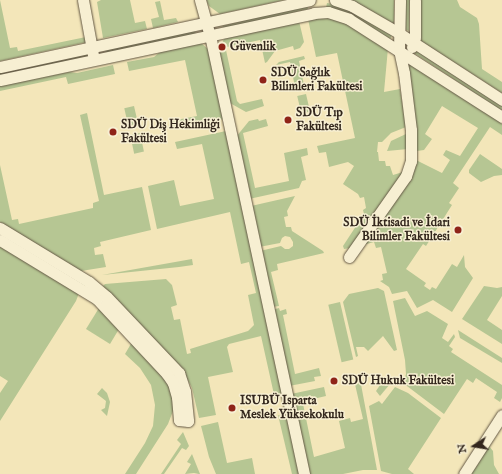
<!DOCTYPE html>
<html>
<head>
<meta charset="utf-8">
<style>
	body { margin:0 }
	#map { position:relative; width:502px; height:474px; overflow:hidden; background:#f3e6b9; font-family:"IM FELL English",serif }
	div>[style] { position:absolute }
	.green>* { inset:0; background:#b6c693; transform-origin:0 0 }
	.roads { filter:drop-shadow(0 0 1px #635744) drop-shadow(0 0 1px #635744) }
	.minor>* { height:11px; margin:-5.5px; padding:0 5.5px; transform-origin:5.5px; border-radius:5.5px; background:#f7efd2 }
	.dots>* { width:11px; height:11px; translate:-50% -50%; box-sizing:border-box; border:2px solid #f7efd2; border-radius:50% }
	span { translate:-50% -50%; white-space:nowrap; text-align:center; line-height:1.15; -webkit-text-stroke:3px #f7efd2; paint-order:stroke }
	.poi-label { font-size:12px; color:#33271d; font-weight:700 }
	.left { translate:0 -50%; text-align:left }
	.right { translate:-100% -50%; text-align:right }
	.north { position:absolute; left:454px; top:426px; width:40px; height:40px; -webkit-text-stroke:3px #f7efd2; paint-order:stroke; rotate:258deg; font-size:11px; font-weight:700; line-height:16px; text-align:center; color:#33271d }
	.north::after { content:''; display:block; margin:auto; width:14px; height:18px; background:#33271d; clip-path:polygon(50% 0,100% 100%,50% 72%,0 100%) }
</style>
</head>
<body>
<div id="map">
	<div class="green">
		<div style="clip-path:polygon(0 0,10px 48px,17px 47px,18px 51px,86px 37px,87px 42px,0 61px)"></div>
		<div style="clip-path:polygon(101px 0,130px 0,135px 23px,145px 21px,147px 29px,103px 38px,97px 2px)"></div>
		<div style="clip-path:polygon(206px 0,284px 0,220px 14px,209px 6px)"></div>
		<div style="clip-path:polygon(352px 0,394px 0,394px 24px,389px 21px)"></div>
		<div style="clip-path:polygon(405px 0,410px 0,409px 31px,405px 29px)"></div>
		<div style="clip-path:polygon(421px 0,457px 0,460px 7px,477px 18px,479px 24px,482px 69px,502px 82px,502px 93px,421px 41px)"></div>
		<div style="clip-path:polygon(160px 1px,164px 20px,176px 18px,178px 22px,153px 28px,151px 19px,159px 17px,155px 2px)"></div>
		<div style="clip-path:polygon(327px 3px,343px 6px,392px 35px,390px 39px,348px 13px,326px 8px)"></div>
		<div style="left:307px;top:5px;width:4px;height:87px;rotate:76deg"></div>
		<div style="clip-path:polygon(326px 17px,340px 19px,388px 48px,384px 92px,400px 89px,406px 127px,391px 133px,382px 142px,378px 142px,377px 152px,378px 152px,379px 161px,385px 161px,386px 166px,390px 166px,393px 175px,403px 172px,350px 248px,344px 249px,343px 246px,364px 214px,363px 210px,366px 208px,364px 197px,360px 198px,358px 194px,343px 184px,354px 166px,348px 162px,329px 167px,326px 152px,319px 153px,317px 146px,355px 138px,337px 53px,316px 57px,308px 19px)"></div>
		<div style="clip-path:polygon(299px 21px,304px 42px,300px 48px,294px 50px,293px 46px,275px 51px,267px 62px,265px 63px,260px 40px,227px 47px,226px 50px,237px 101px,240px 104px,262px 99px,264px 106px,246px 112px,230px 103px,218px 50px,219px 49px,222px 51px,225px 45px,222px 43px,225px 37px)"></div>
		<div style="clip-path:polygon(194px 29px,196px 34px,106px 53px,105px 49px)"></div>
		<div style="clip-path:polygon(201px 43px,208px 49px,224px 119px,173px 129px,171px 121px,197px 116px,185px 60px,129px 71px,127px 62px,154px 57px,160px 52px)"></div>
		<div style="clip-path:polygon(416px 49px,502px 105px,502px 111px,414px 53px)"></div>
		<div style="clip-path:polygon(89px 52px,90px 56px,0 76px,0 71px)"></div>
		<div style="clip-path:polygon(304px 56px,305px 59px,299px 61px,304px 85px,295px 87px,290px 62px,276px 65px,279px 62px)"></div>
		<div style="clip-path:polygon(408px 61px,502px 123px,502px 135px,490px 127px,453px 183px,459px 188px,449px 203px,452px 205px,426px 246px,423px 244px,406px 269px,426px 283px,424px 286px,430px 290px,432px 287px,436px 289px,452px 264px,457px 267px,464px 255px,465px 267px,473px 278px,452px 312px,433px 300px,417px 308px,407px 291px,392px 294px,389px 287px,380px 281px,383px 280px,382px 274px,387px 273px,381px 247px,376px 248px,374px 242px,363px 245px,416px 160px,442px 173px,450px 160px,443px 155px,446px 150px,460px 156px,478px 128px,442px 106px,425px 134px,432px 139px,424px 150px,417px 151px)"></div>
		<div style="clip-path:polygon(113px 65px,115px 74px,68px 84px,66px 77px,0 91px,0 86px,69px 72px,77px 73px)"></div>
		<div style="left:306px;top:94px;width:18px;height:9px;rotate:77deg"></div>
		<div style="left:134px;top:106px;width:18px;height:10px;rotate:77deg"></div>
		<div style="clip-path:polygon(87px 113px,104px 195px,142px 187px,151px 230px,100px 242px,101px 246px,94px 248px,95px 255px,103px 254px,106px 267px,81px 271px,0 222px,0 165px,12px 220px,18px 219px,19px 224px,93px 208px,93px 203px,99px 201px,80px 115px)"></div>
		<div style="clip-path:polygon(258px 119px,259px 121px,266px 119px,268px 126px,243px 133px,255px 188px,289px 181px,284px 153px,307px 148px,308px 155px,301px 157px,306px 180px,302px 181px,299px 188px,249px 199px,236px 137px,249px 121px)"></div>
		<div style="clip-path:polygon(226px 131px,282px 392px,275px 399px,261px 336px,229px 344px,227px 347px,233px 372px,208px 377px,216px 415px,199px 418px,192px 388px,184px 373px,103px 286px,105px 284px,166px 279px,172px 285px,177px 305px,171px 307px,174px 320px,180px 319px,187px 354px,191px 353px,190px 349px,248px 331px,254px 325px,248px 295px,256px 293px,249px 262px,241px 264px,230px 212px,157px 229px,148px 186px,174px 180px,180px 206px,214px 199px,202px 144px,177px 149px,175px 142px)"></div>
		<div style="left:140px;top:133px;width:19px;height:10px;rotate:78deg"></div>
		<div style="clip-path:polygon(406px 134px,408px 149px,387px 151px,391px 141px)"></div>
		<div style="clip-path:polygon(480px 154px,502px 169px,502px 175px,494px 176px,481px 182px,469px 173px,469px 170px)"></div>
		<div style="clip-path:polygon(295px 196px,287px 211px,288px 216px,284px 217px,286px 227px,291px 227px,292px 231px,323px 251px,324px 253px,277px 264px,278px 270px,271px 272px,279px 306px,272px 307px,260px 251px,281px 246px,285px 249px,289px 249px,293px 246px,293px 242px,290px 237px,285px 236px,282px 238px,280px 243px,259px 247px,251px 206px)"></div>
		<div style="clip-path:polygon(0 246px,79px 293px,76px 301px,0 421px,0 393px,8px 381px,0 376px)"></div>
		<div style="clip-path:polygon(192px 259px,193px 265px,179px 267px,102px 275px)"></div>
		<div style="clip-path:polygon(484px 286px,497px 288px,502px 287px,502px 296px,487px 320px,502px 330px,502px 344px,462px 319px)"></div>
		<div style="clip-path:polygon(378px 288px,384px 291px,397px 350px,394px 351px,383px 336px,368px 351px,364px 347px,356px 347px,358px 356px,356px 357px,343px 302px,349px 294px)"></div>
		<div style="clip-path:polygon(405px 298px,415px 316px,427px 311px,448px 324px,442px 338px,448px 342px,454px 334px,455px 337px,449px 346px,453px 349px,451px 352px,502px 385px,502px 398px,500px 402px,494px 398px,497px 392px,476px 378px,473px 383px,467px 379px,444px 414px,403px 383px,406px 374px,405px 360px,393px 301px)"></div>
		<div style="left:340px;top:302px;width:59px;height:12px;rotate:77deg"></div>
		<div style="clip-path:polygon(99px 308px,119px 329px,110px 344px,86px 329px)"></div>
		<div style="clip-path:polygon(279px 308px,280px 311px,286px 309px,287px 314px,283px 315px,295px 374px,319px 368px,321px 376px,314px 377px,315px 381px,289px 386px,272px 310px)"></div>
		<div style="clip-path:polygon(458px 330px,502px 358px,502px 363px,460px 338px)"></div>
		<div style="clip-path:polygon(132px 342px,167px 380px,173px 398px,173px 411px,168px 424px,136px 474px,125px 474px,145px 443px,153px 426px,155px 405px,151px 385px,140px 368px,125px 354px)"></div>
		<div style="clip-path:polygon(360px 379px,377px 470px,363px 470px,343px 474px,308px 474px,291px 394px,324px 387px,326px 396px,313px 399px,313px 396px,302px 399px,314px 457px,345px 448px,339px 421px,350px 418px,351px 422px,363px 419px,354px 380px)"></div>
		<div style="clip-path:polygon(382px 382px,390px 384px,380px 396px,376px 391px)"></div>
		<div style="clip-path:polygon(395px 387px,408px 393px,441px 418px,408px 469px,414px 474px,392px 474px,381px 471px,369px 406px,379px 401px,382px 404px)"></div>
		<div style="clip-path:polygon(102px 388px,107px 393px,110px 402px,107px 416px,101px 410px,105px 408px,106px 401px,97px 394px)"></div>
		<div style="clip-path:polygon(278px 415px,288px 419px,300px 474px,292px 474px)"></div>
		<div style="clip-path:polygon(218px 422px,227px 463px,252px 458px,255px 474px,216px 474px,209px 457px,201px 426px)"></div>
		<div style="clip-path:polygon(183px 432px,189px 446px,186px 450px,182px 448px,164px 474px,161px 474px,181px 444px,177px 440px)"></div>
		<div style="clip-path:polygon(489px 446px,493px 451px,494px 465px,499px 474px,471px 474px)"></div>
		<div style="clip-path:polygon(192px 454px,200px 474px,199px 474px,194px 473px,185px 474px,191px 464px,187px 462px)"></div>
	</div>
	<div class="roads">
		<div class="minor">
			<div style="left:83px;top:0;width:56px;rotate:79.7deg"></div>
			<div style="left:200px;top:0;width:41px;rotate:74.6deg"></div>
			<div style="left:211px;top:40px;width:444px;rotate:77.9deg"></div>
			<div style="left:335px;top:0;width:18px;rotate:19deg"></div>
			<div style="left:352px;top:6px;width:54px;rotate:29.9deg"></div>
			<div style="left:399px;top:33px;width:123px;rotate:33deg"></div>
			<div style="left:412px;top:47px;width:10px;rotate:-73deg"></div>
			<div style="left:415px;top:37px;width:37px;rotate:-90deg"></div>
			<div style="left:0;top:67px;width:317px;rotate:-12.2deg"></div>
			<div style="left:0;top:80px;width:321px;rotate:-12deg"></div>
			<div style="left:314px;top:13px;width:14px;rotate:-4deg"></div>
			<div style="left:328px;top:12px;width:22px;rotate:18deg"></div>
			<div style="left:349px;top:19px;width:182px;rotate:32.6deg"></div>
			<div style="left:0;top:228px;width:104px;rotate:31.2deg"></div>
			<div style="left:89px;top:282px;width:23px;rotate:40deg"></div>
			<div style="left:107px;top:297px;width:105px;rotate:46.5deg"></div>
			<div style="left:179px;top:373px;width:19px;rotate:72deg"></div>
			<div style="left:185px;top:391px;width:30px;rotate:84deg"></div>
			<div style="left:188px;top:421px;width:9px;rotate:-174deg"></div>
			<div style="left:179px;top:420px;width:23px;rotate:-95deg"></div>
			<div style="left:177px;top:397px;width:15px;rotate:-106deg"></div>
			<div style="left:173px;top:383px;width:11px;rotate:-124deg"></div>
			<div style="left:167px;top:374px;width:103px;rotate:-133deg"></div>
			<div style="left:97px;top:299px;width:114px;rotate:-148.7deg"></div>
			<div style="left:349px;top:257px;width:99px;rotate:-54.9deg"></div>
			<div style="left:406px;top:176px;width:16px;rotate:-72deg"></div>
			<div style="left:411px;top:161px;width:31px;rotate:-90deg"></div>
			<div style="left:411px;top:130px;width:57px;rotate:-97deg"></div>
			<div style="left:404px;top:73px;width:25px;rotate:-102deg"></div>
			<div style="left:399px;top:49px;width:49px;rotate:-88.8deg"></div>
			<div style="left:464px;top:474px;width:70px;rotate:-57.2deg"></div>
		</div>
	</div>
	<div class="dots">
		<div style="left:222px;top:47px;background:#8f2418"></div>
		<div style="left:263px;top:80px;background:#8f2418"></div>
		<div style="left:288px;top:120px;background:#8f2418"></div>
		<div style="left:113px;top:132px;background:#8f2418"></div>
		<div style="left:458px;top:230px;background:#8f2418"></div>
		<div style="left:334px;top:381px;background:#8f2418"></div>
		<div style="left:232px;top:408px;background:#8f2418"></div>
	</div>
	<div class="poi-label">
		<span class="left" style="left:230px;top:47px">Güvenlik</span>
		<span class="left" style="left:271px;top:80px">SDÜ Sağlık<br>Bilimleri Fakültesi</span>
		<span class="left" style="left:296px;top:120px">SDÜ Tıp<br>Fakültesi</span>
		<span class="left" style="left:121px;top:132px">SDÜ Diş Hekimliği<br>Fakültesi</span>
		<span class="right" style="left:450px;top:230px">SDÜ İktisadi ve İdari<br>Bilimler Fakültesi</span>
		<span class="left" style="left:342px;top:381px">SDÜ Hukuk Fakültesi</span>
		<span class="left" style="left:240px;top:408px">ISUBÜ Isparta<br>Meslek Yüksekokulu</span>
	</div>
	<div class="north">N</div>
</div>
</body>
</html>
